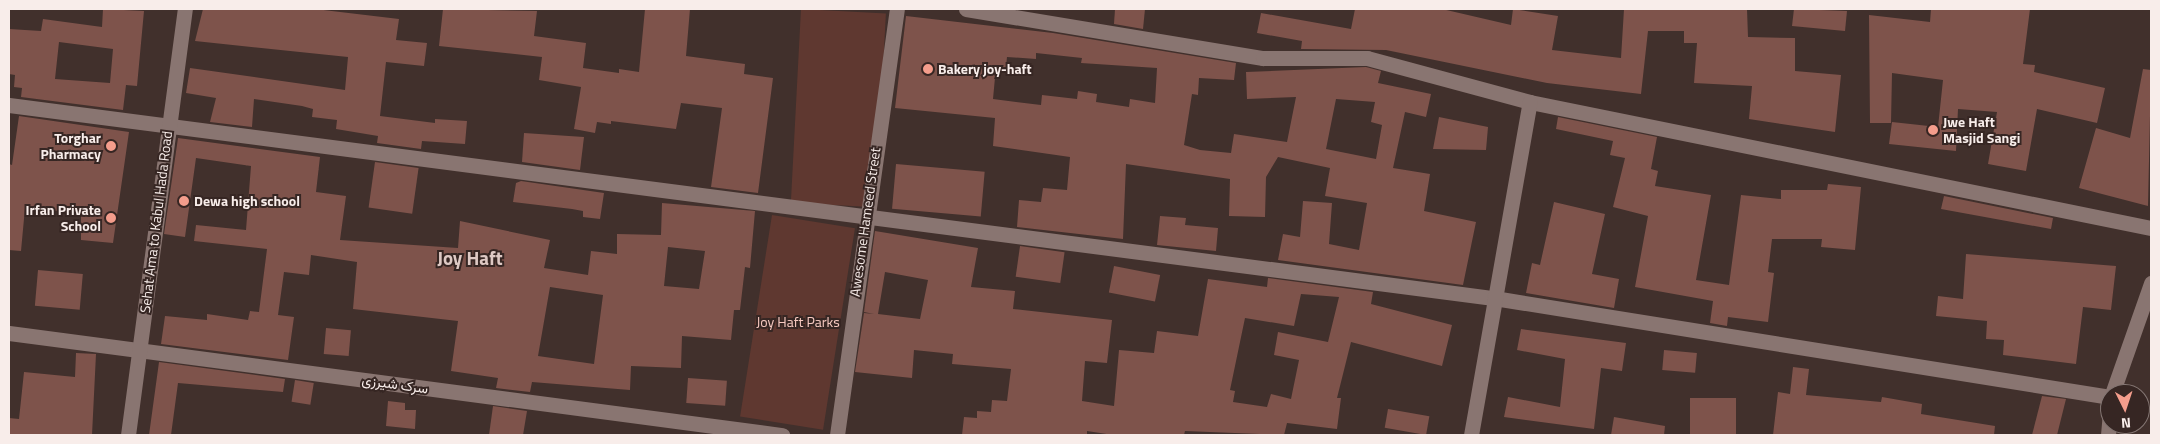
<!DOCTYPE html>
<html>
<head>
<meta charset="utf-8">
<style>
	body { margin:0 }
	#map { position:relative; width:2160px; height:444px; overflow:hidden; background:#41302c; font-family:"Titillium Web",Vazirmatn,sans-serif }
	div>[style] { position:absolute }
	.green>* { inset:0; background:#5f3830; transform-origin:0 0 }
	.building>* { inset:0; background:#7e534b; transform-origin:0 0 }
	.street>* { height:15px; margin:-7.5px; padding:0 7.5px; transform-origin:7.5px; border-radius:7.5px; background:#897571 }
	.secondary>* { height:15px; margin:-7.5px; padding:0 7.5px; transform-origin:7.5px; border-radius:7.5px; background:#897571 }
	.dots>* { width:14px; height:14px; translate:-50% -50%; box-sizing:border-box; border:2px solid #362623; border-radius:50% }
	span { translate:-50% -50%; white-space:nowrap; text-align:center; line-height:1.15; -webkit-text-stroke:4px #362623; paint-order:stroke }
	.poi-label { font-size:14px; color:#f8edea; font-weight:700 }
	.left { translate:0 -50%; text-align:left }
	.right { translate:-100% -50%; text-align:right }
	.street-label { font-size:14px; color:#f8edea }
	.park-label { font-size:14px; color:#f7cac1 }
	.district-label { font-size:19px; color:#dec9c4; font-weight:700 }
	.frame { position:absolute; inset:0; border:10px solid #f8edea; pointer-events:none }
	.north { position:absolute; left:2100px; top:384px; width:50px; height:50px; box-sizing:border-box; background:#362623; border:1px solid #847673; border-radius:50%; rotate:176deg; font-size:14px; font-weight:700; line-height:20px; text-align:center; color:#f8edea }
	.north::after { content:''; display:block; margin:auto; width:18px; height:22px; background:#f49d8c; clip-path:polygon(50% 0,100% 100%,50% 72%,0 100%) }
</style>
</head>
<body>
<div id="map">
	<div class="green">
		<div style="left:801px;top:9px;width:85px;height:194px;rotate:3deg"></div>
		<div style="left:772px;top:215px;width:84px;height:204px;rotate:9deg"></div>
	</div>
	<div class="building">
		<div style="clip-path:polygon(evenodd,103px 9px,144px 11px,137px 86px,126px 85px,123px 110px,21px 97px,22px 88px,14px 87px,15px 75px,9px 74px,9px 29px,41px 31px,43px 19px,102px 27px,103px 9px,59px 42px,113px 49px,110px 83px,55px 79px,59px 42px)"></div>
		<div style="clip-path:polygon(203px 9px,315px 9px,399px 19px,396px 40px,427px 43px,424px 66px,386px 62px,380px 116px,435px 123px,435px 119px,467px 121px,465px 144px,422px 141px,421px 149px,377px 143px,378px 136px,336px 129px,337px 120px,312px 117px,313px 109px,302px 106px,254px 99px,252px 127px,210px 122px,216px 98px,186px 93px,190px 68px,345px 90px,348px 57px,195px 41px)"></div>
		<div style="clip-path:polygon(443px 9px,537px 11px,534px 36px,586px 43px,583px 68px,619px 73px,619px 69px,639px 72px,645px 9px,690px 9px,686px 56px,745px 64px,744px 74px,773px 78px,758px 193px,711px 187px,722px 108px,681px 103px,676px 129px,611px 121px,611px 124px,597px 122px,595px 133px,574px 129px,581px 87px,539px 80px,542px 57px,439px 46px)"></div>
		<div style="clip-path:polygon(1115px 9px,1145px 9px,1143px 29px,1114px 24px)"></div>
		<div style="clip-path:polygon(1355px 9px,1442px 9px,1511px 25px,1513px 9px,1558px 16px,1552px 50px,1621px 58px,1624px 9px,1747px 9px,1748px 37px,1795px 38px,1795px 71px,1841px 75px,1835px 132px,1749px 119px,1752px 86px,1694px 83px,1697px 43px,1684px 43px,1684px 31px,1648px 31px,1641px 94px,1547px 83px,1386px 50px,1301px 49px,1302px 41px,1257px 33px,1261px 13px,1351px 29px)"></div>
		<div style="clip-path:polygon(1794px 9px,1847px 11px,1845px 31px,1792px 26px)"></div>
		<div style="clip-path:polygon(1931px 9px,2030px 9px,2023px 64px,2035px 65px,2034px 72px,2105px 88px,2097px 123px,2037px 109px,2026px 171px,1988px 164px,1997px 112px,1958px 109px,1956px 151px,1889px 144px,1892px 122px,1938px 127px,1943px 80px,1892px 73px,1891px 123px,1870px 123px,1869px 15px,1930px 22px)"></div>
		<div style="clip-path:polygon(evenodd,906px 16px,1053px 33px,1236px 63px,1234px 80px,1199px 78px,1198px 95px,1192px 94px,1184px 145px,1200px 150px,1231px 153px,1234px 134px,1287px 142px,1296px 97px,1247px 99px,1246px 72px,1366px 67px,1381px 71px,1378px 83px,1431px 94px,1426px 117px,1405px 112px,1393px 168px,1430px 174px,1424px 211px,1476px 222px,1463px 285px,1278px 260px,1283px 234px,1300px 237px,1303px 201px,1332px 203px,1329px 244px,1359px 250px,1367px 203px,1325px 196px,1330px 168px,1278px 157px,1266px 177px,1265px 217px,1229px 216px,1230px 179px,1126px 164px,1123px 239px,1017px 227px,1019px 200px,1041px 202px,1043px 188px,1067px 190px,1070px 157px,993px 146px,995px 118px,895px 108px,906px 16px,1036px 53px,1082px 58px,1081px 63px,1157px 68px,1155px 103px,1130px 99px,1129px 107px,1096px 102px,1097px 94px,1078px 91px,1077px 99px,1042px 95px,1041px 105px,993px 99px,996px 67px,1006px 67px,1007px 57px,1036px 59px,1036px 53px,906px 16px,1336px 99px,1375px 102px,1371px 122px,1382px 125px,1376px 159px,1326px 149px,1336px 99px)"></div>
		<div style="clip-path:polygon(2143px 69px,2151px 70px,2148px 206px,2079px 188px,2096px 128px,2130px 138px)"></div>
		<div style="clip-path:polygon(19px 116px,129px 132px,113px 243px,81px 240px,81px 213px,25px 208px,21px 251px,9px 250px,9px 164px,12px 165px)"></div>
		<div style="clip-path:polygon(1439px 117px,1488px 127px,1486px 150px,1433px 149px)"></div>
		<div style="clip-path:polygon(1558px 117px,1657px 137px,1651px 169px,1658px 171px,1655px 186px,1711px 195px,1696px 280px,1729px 285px,1741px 195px,1781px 199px,1781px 190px,1827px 190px,1828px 184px,1861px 187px,1855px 250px,1821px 247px,1822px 239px,1772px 239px,1768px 272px,1774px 273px,1768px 322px,1728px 317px,1727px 326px,1710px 323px,1713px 301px,1635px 287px,1648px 216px,1613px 207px,1625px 158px,1610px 155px,1613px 141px,1556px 129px)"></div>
		<div style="clip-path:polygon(524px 133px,584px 137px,580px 170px,522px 162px)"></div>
		<div style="clip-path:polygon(evenodd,178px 138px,320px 157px,316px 192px,346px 196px,340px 240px,458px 248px,460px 221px,550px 240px,544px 268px,588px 275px,591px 251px,617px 254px,617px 234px,661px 235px,662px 203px,755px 211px,750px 268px,745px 267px,740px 310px,734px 310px,731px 340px,682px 336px,681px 368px,631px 366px,630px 390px,532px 382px,530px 392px,496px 388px,498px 378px,451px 371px,458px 321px,353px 309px,357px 262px,311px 255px,309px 275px,284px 272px,278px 315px,294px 317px,288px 360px,161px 344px,165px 316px,207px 320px,207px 314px,248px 320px,250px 311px,259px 312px,267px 249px,194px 241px,196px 225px,246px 230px,251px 166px,196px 158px,185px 237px,164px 234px,178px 138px,668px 247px,705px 251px,699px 289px,664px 286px,668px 247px,178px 138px,550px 287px,603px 295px,594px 364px,538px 356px,550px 287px)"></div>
		<div style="left:375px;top:162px;width:44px;height:46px;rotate:8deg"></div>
		<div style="left:896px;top:164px;width:89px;height:45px;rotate:5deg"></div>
		<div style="clip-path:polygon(521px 181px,604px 193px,600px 219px,583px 217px,583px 211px,572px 209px,513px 202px,516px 183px)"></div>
		<div style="clip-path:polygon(1944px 196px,2053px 218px,2051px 229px,1941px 209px)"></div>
		<div style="clip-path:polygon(1554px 202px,1605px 214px,1592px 274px,1619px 279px,1614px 308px,1526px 293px,1532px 263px,1540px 265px)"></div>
		<div style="clip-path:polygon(1160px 216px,1186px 218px,1185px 225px,1218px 228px,1216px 251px,1157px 245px)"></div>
		<div style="clip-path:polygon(evenodd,875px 231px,978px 248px,971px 287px,1015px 291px,1013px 309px,1112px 320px,1107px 363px,1085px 361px,1082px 401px,1114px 406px,1119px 350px,1154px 353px,1157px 331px,1198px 336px,1208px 279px,1267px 287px,1268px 278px,1373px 292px,1371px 304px,1452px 325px,1442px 366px,1351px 342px,1337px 398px,1341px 398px,1337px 429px,1287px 423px,1284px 435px,1185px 431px,1184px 435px,1113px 435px,1087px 431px,1087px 435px,962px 435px,964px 417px,977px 418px,977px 411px,991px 412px,992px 400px,1007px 401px,1011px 369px,952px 364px,953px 354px,914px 350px,912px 378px,855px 372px,864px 313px,874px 314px,864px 312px,875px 231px,885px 272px,928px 280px,920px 319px,878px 314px,885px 272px,875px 231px,1301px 294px,1339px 297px,1328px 342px,1278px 332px,1274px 355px,1299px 360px,1291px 399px,1271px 394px,1267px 407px,1233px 402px,1235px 391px,1230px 390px,1245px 318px,1294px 326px,1301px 294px)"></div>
		<div style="left:1020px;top:246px;width:45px;height:31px;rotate:8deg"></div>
		<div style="clip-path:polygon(1966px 254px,2116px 266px,2111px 310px,2083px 307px,2076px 364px,2003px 355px,2004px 340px,1986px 339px,1987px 321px,1936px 316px,1938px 296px,1963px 299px)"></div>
		<div style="left:1114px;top:266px;width:47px;height:27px;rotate:11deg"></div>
		<div style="left:38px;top:270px;width:45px;height:36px;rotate:5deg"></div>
		<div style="left:326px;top:328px;width:25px;height:26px;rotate:5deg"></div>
		<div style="clip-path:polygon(1521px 329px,1626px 343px,1622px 371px,1601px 368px,1594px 429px,1504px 417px,1508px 397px,1560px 407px,1565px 359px,1517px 350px)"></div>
		<div style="left:1664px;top:350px;width:33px;height:20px;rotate:5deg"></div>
		<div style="clip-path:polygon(76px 353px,96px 354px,92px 435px,9px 435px,9px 418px,19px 419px,24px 372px,75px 377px)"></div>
		<div style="clip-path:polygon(159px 362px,285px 379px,283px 392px,178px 383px,171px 435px,149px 435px)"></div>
		<div style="clip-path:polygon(1793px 367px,1809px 369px,1806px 395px,1881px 402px,1882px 397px,1922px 404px,1921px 414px,1995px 426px,1994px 435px,1773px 435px,1778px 392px,1790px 394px)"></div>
		<div style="left:688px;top:378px;width:39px;height:25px;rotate:4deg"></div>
		<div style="left:295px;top:380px;width:19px;height:22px;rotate:9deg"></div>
		<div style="clip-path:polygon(2042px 396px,2066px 399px,2057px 435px,2032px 435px)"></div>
		<div style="left:1736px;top:398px;width:37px;height:46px;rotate:90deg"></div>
		<div style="clip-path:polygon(388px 401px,405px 403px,405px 410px,416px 410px,415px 429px,386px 426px)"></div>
		<div style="clip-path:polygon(493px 406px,527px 411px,523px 435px,489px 435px)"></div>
		<div style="left:1388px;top:409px;width:42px;height:19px;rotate:10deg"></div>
		<div style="clip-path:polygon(1614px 417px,1665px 426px,1664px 435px,1611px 435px)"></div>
	</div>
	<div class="street">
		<div style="left:966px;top:9px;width:301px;rotate:9.4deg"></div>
		<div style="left:1263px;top:58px;width:104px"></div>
		<div style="left:1367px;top:58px;width:169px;rotate:15.1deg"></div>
		<div style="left:1530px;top:102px;width:634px;rotate:11.47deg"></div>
		<div style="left:9px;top:105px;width:1497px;rotate:7.41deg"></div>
		<div style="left:1494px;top:298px;width:624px;rotate:9.13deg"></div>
		<div style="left:9px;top:333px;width:780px;rotate:7.52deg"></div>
		<div style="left:837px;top:435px;width:430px;rotate:-82deg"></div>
		<div style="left:1471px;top:435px;width:338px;rotate:-80deg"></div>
	</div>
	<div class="secondary">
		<div style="left:2112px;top:394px;width:118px;rotate:-70.6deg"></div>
		<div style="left:128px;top:435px;width:430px;rotate:-82.4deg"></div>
		<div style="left:2108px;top:435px;width:25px;rotate:-85deg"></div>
	</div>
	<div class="dots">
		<div style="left:928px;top:69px;background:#f49d8c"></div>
		<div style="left:1933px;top:130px;background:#f49d8c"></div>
		<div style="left:111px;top:146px;background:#f49d8c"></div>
		<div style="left:184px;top:201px;background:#f49d8c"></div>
		<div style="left:111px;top:218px;background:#f49d8c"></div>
	</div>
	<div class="poi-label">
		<span class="left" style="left:938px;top:69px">Bakery joy-haft</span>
		<span class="left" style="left:1943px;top:130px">Jwe Haft<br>Masjid Sangi</span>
		<span class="right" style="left:101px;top:146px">Torghar<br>Pharmacy</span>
		<span class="left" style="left:194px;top:201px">Dewa high school</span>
		<span class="right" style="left:101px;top:218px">Irfan Private<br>School</span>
	</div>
	<div class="street-label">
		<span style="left:156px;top:222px;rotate:-83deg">Sehat Ama to Kabul Hada Road</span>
		<span style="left:865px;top:222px;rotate:-82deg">Awesome Hameed Street</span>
		<span style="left:395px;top:384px;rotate:8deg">سرک شیرزی</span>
	</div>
	<div class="park-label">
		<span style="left:798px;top:322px">Joy Haft Parks</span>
	</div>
	<div class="district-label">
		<span style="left:470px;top:258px">Joy Haft</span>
	</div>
	<div class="frame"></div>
	<div class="north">N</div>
</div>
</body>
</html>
